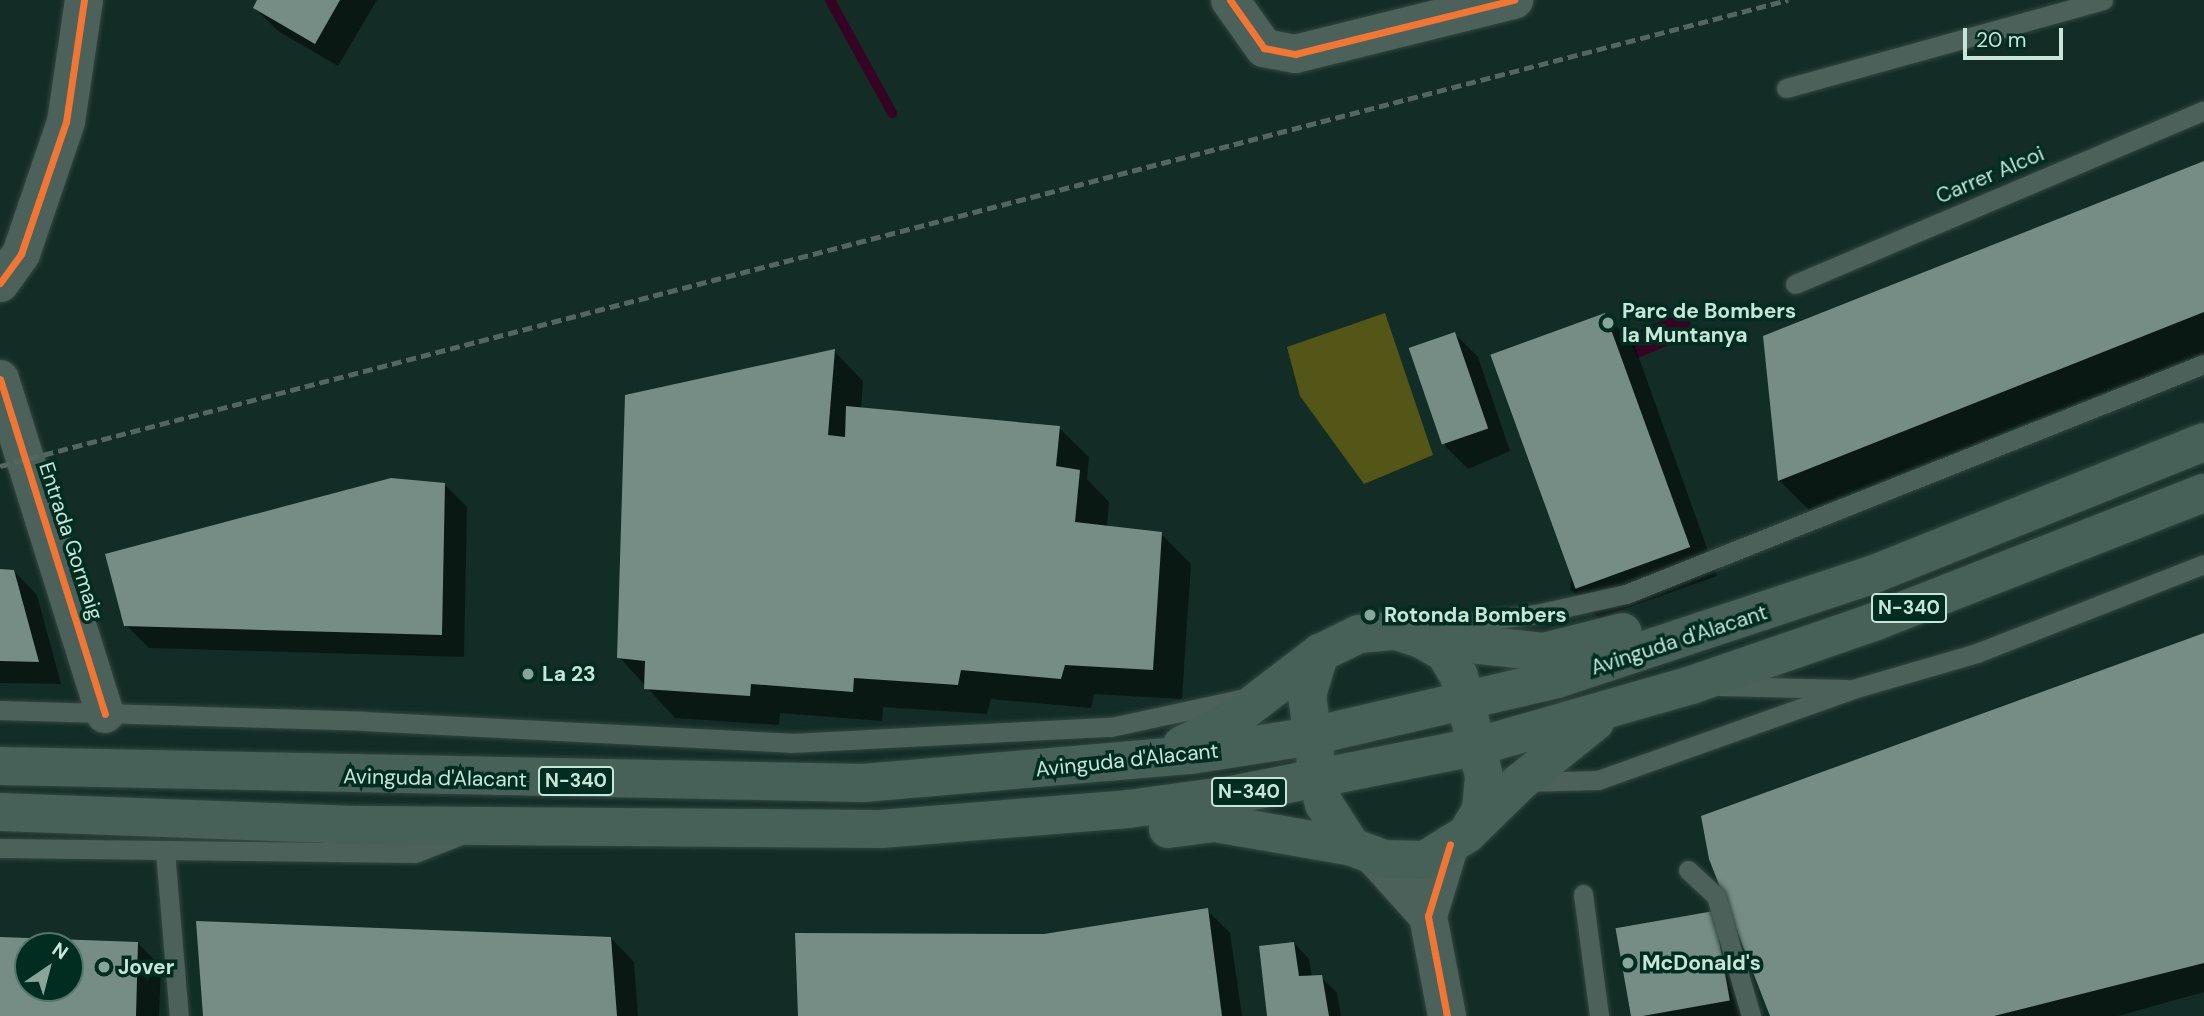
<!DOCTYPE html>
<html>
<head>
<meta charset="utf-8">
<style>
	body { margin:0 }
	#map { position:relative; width:2204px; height:1016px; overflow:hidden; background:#132d26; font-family:"DM Sans",sans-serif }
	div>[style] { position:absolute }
	.green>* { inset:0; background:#535617 }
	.water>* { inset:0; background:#350422; transform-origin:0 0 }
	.shadow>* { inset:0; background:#0007 }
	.stream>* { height:10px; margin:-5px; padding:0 5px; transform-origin:5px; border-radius:5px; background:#350422 }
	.building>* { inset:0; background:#758d85; transform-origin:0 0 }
	.roads { filter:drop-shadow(0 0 2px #334740) drop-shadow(0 0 2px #334740) }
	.service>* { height:19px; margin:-9.5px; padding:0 9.5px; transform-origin:9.5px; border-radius:9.5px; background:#4c615a }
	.minor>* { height:38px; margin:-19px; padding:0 19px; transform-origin:19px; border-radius:19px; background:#4c615a }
	.tertiary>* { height:38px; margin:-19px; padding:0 19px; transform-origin:19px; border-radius:19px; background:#4c615a }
	.primary>* { height:38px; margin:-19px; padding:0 19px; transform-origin:19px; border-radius:19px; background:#476158 }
	.rail>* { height:5px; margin-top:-2.5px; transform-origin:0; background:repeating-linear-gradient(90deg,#536660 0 10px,transparent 0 15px) }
	.cycleway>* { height:7px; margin:-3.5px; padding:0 3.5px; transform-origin:3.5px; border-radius:3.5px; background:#f07635 }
	.dots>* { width:19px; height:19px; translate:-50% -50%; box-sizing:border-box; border:4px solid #002d20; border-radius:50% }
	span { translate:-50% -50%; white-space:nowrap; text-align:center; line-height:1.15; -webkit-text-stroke:7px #002d20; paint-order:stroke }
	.shield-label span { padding:2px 5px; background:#002d20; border:2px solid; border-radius:5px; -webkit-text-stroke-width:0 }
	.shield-label { font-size:19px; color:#c8e5d9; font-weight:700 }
	.street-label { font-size:21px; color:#c8e5d9 }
	.poi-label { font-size:21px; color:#c8e5d9; font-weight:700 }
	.left { translate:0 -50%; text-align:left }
	.north { position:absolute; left:14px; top:932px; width:70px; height:70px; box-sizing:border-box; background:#002d20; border:2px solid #50776a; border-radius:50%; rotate:35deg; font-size:19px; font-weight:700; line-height:28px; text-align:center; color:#c8e5d9 }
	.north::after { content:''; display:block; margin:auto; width:24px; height:32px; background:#89a59a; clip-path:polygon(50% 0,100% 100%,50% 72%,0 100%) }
	.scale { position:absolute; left:1963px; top:28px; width:100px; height:32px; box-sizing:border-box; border:4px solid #c8e5d9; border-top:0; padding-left:9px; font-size:21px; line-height:24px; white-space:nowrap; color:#c8e5d9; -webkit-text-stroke:5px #002d20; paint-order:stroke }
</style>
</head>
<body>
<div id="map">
	<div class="green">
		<div style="clip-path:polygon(1385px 313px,1433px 455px,1364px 484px,1300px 396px,1287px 347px)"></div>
	</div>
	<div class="water">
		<div style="left:1685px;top:311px;width:25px;height:62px;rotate:67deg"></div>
	</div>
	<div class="shadow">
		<div style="clip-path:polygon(259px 0,377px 0,338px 66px,278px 31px,255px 8px)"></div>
		<div style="clip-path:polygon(2204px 163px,2204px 353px,1809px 510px,1780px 481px,1765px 337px)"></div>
		<div style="clip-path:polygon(1605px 315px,1634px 344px,1717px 576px,1599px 618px,1570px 589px)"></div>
		<div style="clip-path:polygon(1455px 334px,1478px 357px,1510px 451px,1468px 469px,1445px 446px)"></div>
		<div style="clip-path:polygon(834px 351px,863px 381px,861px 409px,1059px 428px,1089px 457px,1087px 479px,1109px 502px,1107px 527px,1161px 534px,1191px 564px,1182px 699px,1094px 694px,1091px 708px,991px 699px,987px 714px,883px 707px,882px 721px,780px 713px,779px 725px,675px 718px,619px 657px)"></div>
		<div style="clip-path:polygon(444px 484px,467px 507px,464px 657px,149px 648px,126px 625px)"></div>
		<div style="clip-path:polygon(0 571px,14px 571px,37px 595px,61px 684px,0 683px)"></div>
		<div style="clip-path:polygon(2204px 635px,2204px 992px,2118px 1016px,1772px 1016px)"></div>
		<div style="clip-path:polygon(1207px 910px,1230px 933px,1242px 1016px,800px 1016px,1044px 936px)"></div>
		<div style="clip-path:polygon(1713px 912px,1751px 1016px,1633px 1016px,1617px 929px)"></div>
		<div style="clip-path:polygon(611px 938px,634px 962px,638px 1016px,205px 1016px)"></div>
		<div style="clip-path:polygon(evenodd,0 939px,138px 943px,161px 967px,159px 1016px,0 1016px,0 939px,28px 946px,70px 946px,70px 988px,28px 988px,28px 946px)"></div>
		<div style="clip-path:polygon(1294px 943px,1309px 959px,1312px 977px,1321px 977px,1337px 993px,1341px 1016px,1269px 1016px)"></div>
	</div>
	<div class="stream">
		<div style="left:830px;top:0;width:129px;rotate:61.2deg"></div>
	</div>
	<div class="building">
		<div style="clip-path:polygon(257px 0,340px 0,315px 44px,253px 8px)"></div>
		<div style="clip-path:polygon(2204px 161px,2204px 312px,1778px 481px,1763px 336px)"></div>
		<div style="left:1605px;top:313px;width:249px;height:122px;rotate:70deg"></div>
		<div style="left:1455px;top:332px;width:102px;height:49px;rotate:71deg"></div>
		<div style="clip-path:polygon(835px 349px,828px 435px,845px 437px,846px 406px,1060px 426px,1056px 466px,1080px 470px,1075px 522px,1162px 532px,1153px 670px,1065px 665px,1061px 679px,961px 670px,958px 685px,854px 678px,853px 692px,751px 684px,750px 696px,644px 689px,645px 661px,617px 658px,625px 395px)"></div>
		<div style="clip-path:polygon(391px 478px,445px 483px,442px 635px,124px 626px,105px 554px)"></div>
		<div style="clip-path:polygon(0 569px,14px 570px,39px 662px,0 661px)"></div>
		<div style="clip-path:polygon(2204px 633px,2204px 963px,1994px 1016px,1770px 1016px,1709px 859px,1701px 816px)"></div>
		<div style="clip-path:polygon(1208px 908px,1222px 1016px,798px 1016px,795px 933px,1044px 934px)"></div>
		<div style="left:1714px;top:911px;width:91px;height:100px;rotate:80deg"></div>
		<div style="clip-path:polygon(196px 921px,611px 937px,617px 1016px,203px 1016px)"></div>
		<div style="clip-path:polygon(evenodd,0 937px,138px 942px,136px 1016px,0 1016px,0 937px,28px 946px,70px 946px,70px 988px,28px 988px,28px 946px)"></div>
		<div style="clip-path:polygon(1294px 942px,1299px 976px,1322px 975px,1329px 1016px,1267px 1016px,1259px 946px)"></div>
	</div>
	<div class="roads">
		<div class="service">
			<div style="left:1786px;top:88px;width:329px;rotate:-15.5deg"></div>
			<div style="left:1795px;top:284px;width:444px;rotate:-23deg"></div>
			<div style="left:1433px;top:627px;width:104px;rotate:-7.2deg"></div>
			<div style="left:1536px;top:614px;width:92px;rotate:-12.5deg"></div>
			<div style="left:1626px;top:594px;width:622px;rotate:-21.7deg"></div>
			<div style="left:1720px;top:686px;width:127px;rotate:1.4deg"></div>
			<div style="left:0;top:710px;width:363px;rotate:1.7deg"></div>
			<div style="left:363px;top:721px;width:428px;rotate:2.9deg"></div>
			<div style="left:790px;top:743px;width:321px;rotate:-2.9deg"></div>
			<div style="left:1111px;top:727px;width:137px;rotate:-12.2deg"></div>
			<div style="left:1525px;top:782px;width:73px;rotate:-1.6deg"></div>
			<div style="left:1598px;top:780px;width:271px;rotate:-19.6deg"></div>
			<div style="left:1853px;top:689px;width:129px;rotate:-16.2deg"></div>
			<div style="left:1977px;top:653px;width:244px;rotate:-21.4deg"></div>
			<div style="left:0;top:848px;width:415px;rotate:0.7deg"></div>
			<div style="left:415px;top:853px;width:49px;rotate:-21.4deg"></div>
			<div style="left:165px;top:851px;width:166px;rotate:85.2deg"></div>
			<div style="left:1688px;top:870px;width:38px;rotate:43deg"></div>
			<div style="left:1716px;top:896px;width:125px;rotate:73.7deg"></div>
			<div style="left:1583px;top:894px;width:123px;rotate:82.5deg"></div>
		</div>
		<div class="minor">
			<div style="left:1230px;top:0;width:59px;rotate:54.7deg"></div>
			<div style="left:1264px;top:48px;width:32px;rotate:11deg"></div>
			<div style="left:1295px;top:54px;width:226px;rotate:-13.9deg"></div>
			<div style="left:0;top:283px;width:36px;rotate:-54deg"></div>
			<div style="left:21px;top:254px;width:139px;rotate:-71.2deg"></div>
			<div style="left:66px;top:122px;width:123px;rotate:-81.6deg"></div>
			<div style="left:0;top:379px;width:351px;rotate:72.6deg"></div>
		</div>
		<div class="tertiary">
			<div style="left:1373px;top:855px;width:82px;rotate:48deg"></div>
			<div style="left:1447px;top:1016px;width:102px;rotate:-100.8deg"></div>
			<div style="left:1428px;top:916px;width:75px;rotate:-73deg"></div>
		</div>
		<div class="primary">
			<div style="left:1421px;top:639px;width:28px;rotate:30deg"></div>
			<div style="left:1445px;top:653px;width:27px;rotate:59deg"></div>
			<div style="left:1459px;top:676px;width:103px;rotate:76deg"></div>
			<div style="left:1484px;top:776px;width:34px;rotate:95deg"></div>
			<div style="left:1481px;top:810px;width:23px;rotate:121deg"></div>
			<div style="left:1320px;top:653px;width:44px;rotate:107.2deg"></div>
			<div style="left:1307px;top:695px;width:85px;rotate:82.5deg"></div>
			<div style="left:1318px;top:779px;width:26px;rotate:77deg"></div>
			<div style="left:1324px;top:804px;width:51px;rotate:56.9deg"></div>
			<div style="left:1182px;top:745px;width:56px;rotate:-26.6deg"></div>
			<div style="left:1232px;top:720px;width:111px;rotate:-37.3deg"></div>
			<div style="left:1320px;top:653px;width:43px;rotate:-26deg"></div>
			<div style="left:1359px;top:634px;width:37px;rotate:-5deg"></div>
			<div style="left:1396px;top:631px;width:26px;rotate:18deg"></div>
			<div style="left:1421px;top:639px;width:124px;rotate:6deg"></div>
			<div style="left:1544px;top:652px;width:81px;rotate:-14.2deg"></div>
			<div style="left:0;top:766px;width:863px;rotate:1.13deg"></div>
			<div style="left:863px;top:783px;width:329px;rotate:-4.9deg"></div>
			<div style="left:1191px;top:755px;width:122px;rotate:-8.9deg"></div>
			<div style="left:1312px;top:736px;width:252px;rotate:-13.1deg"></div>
			<div style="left:1557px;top:679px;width:334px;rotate:-18.3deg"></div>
			<div style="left:1874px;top:574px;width:355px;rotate:-21.8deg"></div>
			<div style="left:0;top:812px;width:362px;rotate:2.1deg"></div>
			<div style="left:362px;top:825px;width:519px;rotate:0.44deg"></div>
			<div style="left:881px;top:829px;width:248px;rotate:-4.6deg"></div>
			<div style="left:1128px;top:809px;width:105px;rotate:-7.7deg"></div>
			<div style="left:1232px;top:795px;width:248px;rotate:-11.2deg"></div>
			<div style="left:1475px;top:747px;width:225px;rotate:-16deg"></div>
			<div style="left:1691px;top:685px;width:194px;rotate:-19deg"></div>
			<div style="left:1874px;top:622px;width:354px;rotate:-21.4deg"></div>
			<div style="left:1168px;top:829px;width:47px;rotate:-7.3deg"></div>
			<div style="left:1215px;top:823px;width:139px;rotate:9.9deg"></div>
			<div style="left:1352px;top:847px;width:33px;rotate:21deg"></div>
			<div style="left:1383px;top:859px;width:42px;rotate:1.4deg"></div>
			<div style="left:1425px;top:860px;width:49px;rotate:-31.8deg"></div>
			<div style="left:1467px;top:834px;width:74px;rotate:-44.5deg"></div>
			<div style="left:1520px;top:782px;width:96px;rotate:-38.7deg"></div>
		</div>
	</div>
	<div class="rail">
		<div style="left:0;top:466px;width:1848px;rotate:-14.61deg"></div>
	</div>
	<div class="cycleway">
		<div style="left:1230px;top:0;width:59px;rotate:54.7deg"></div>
		<div style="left:1264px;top:48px;width:32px;rotate:11deg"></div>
		<div style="left:1295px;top:54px;width:226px;rotate:-13.9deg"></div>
		<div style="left:0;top:283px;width:36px;rotate:-54deg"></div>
		<div style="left:21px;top:254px;width:139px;rotate:-71.2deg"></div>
		<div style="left:66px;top:122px;width:123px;rotate:-81.6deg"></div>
		<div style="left:0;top:379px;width:351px;rotate:72.6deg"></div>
		<div style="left:1447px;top:1016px;width:102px;rotate:-100.8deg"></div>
		<div style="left:1428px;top:916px;width:75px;rotate:-73deg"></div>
	</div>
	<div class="dots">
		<div style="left:1608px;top:323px;background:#89a59a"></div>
		<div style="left:1370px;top:615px;background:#89a59a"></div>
		<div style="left:528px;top:674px;background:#89a59a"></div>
		<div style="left:1628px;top:963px;background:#89a59a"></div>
		<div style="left:104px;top:967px;background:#89a59a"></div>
	</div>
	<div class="shield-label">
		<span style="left:1909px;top:608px">N-340</span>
		<span style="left:576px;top:781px">N-340</span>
		<span style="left:1249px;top:792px">N-340</span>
	</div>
	<div class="street-label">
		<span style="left:1990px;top:175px;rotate:-23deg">Carrer Alcoi</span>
		<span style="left:71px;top:541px;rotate:72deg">Entrada Gormaig</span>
		<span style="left:1679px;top:640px;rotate:-18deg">Avinguda d'Alacant</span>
		<span style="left:1127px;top:760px;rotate:-6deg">Avinguda d'Alacant</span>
		<span style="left:435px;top:778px;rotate:1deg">Avinguda d'Alacant</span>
	</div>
	<div class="poi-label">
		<span class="left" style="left:1622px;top:323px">Parc de Bombers<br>la Muntanya</span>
		<span class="left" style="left:1384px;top:615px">Rotonda Bombers</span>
		<span class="left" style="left:542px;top:674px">La 23</span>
		<span class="left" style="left:1642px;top:963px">McDonald's</span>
		<span class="left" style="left:118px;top:967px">Jover</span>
	</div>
	<div class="north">N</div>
	<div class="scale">20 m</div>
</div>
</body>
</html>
